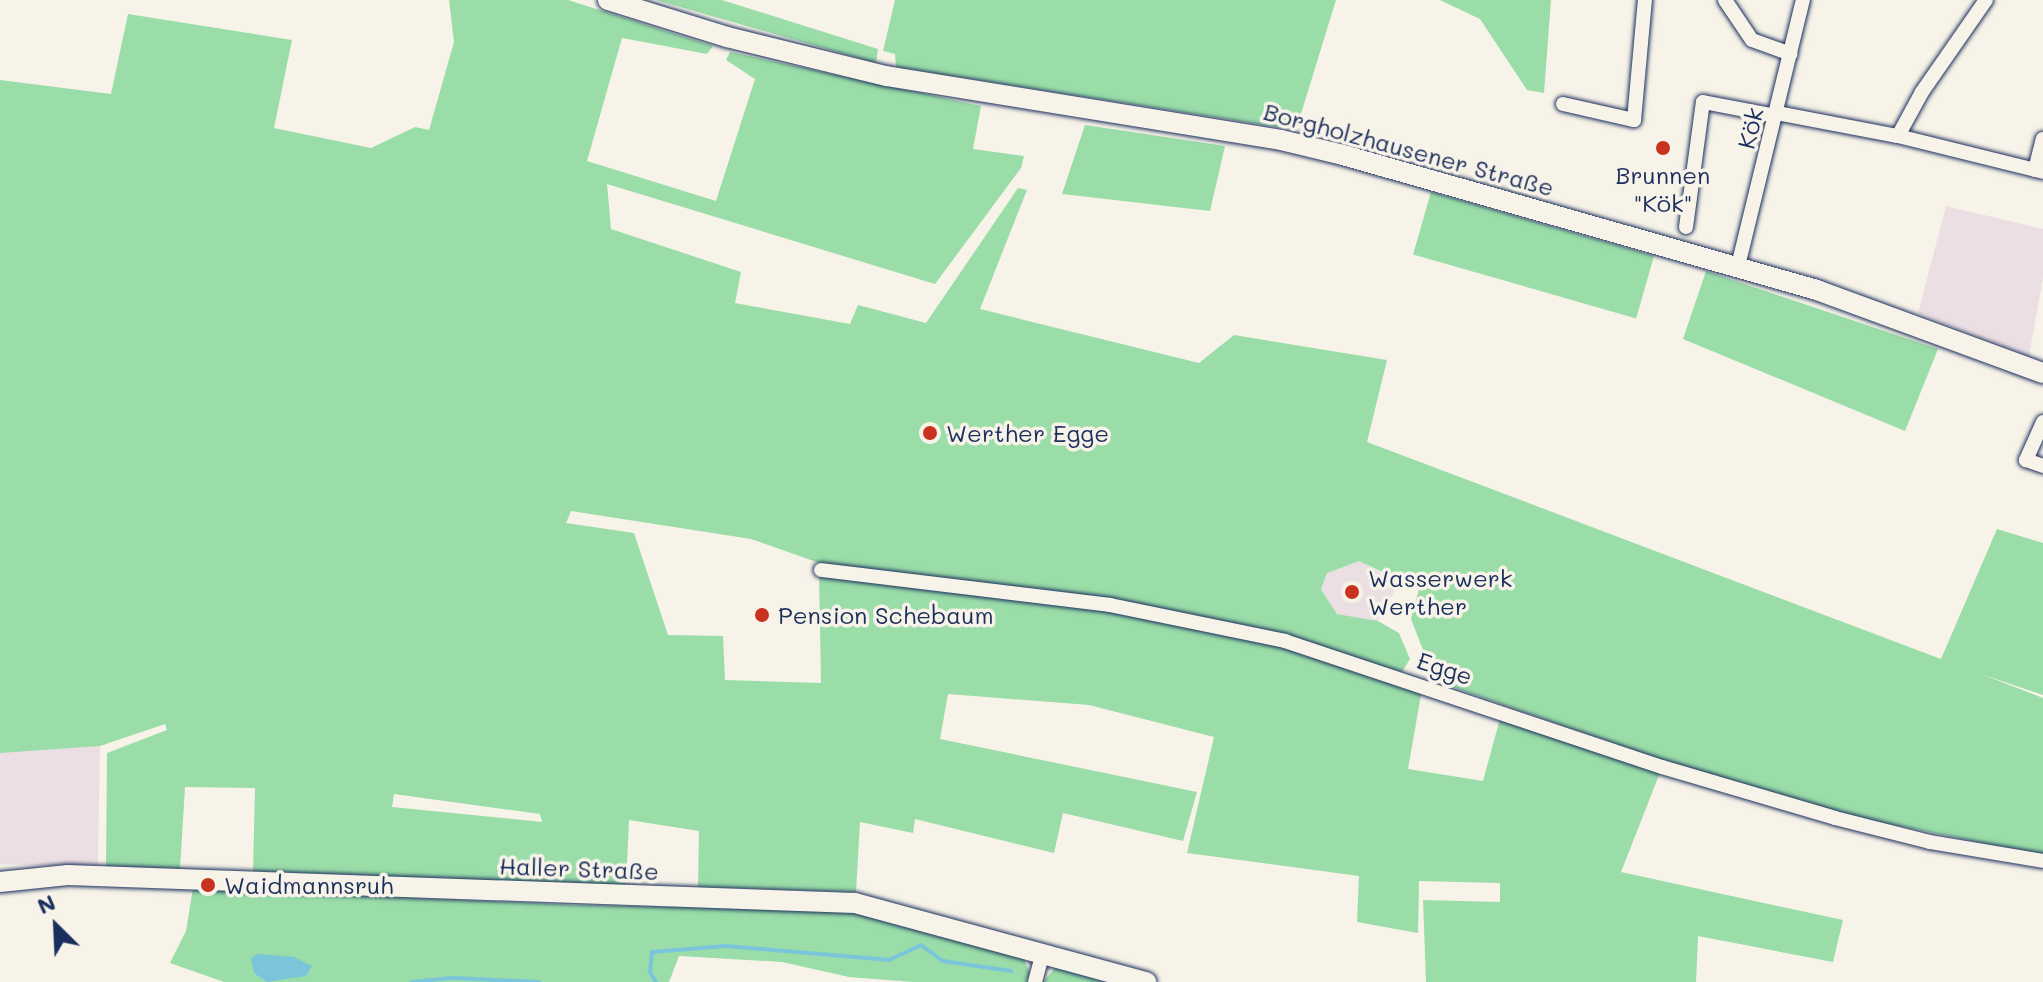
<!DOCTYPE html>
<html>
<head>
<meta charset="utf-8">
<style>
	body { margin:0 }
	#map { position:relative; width:2043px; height:982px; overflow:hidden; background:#f7f3e8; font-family:Mali,sans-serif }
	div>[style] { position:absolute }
	.built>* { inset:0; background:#ecdfe4; transform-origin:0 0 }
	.green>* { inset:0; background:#9adda8; transform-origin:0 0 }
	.water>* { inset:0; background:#7bc5db }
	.stream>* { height:4px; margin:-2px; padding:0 2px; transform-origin:2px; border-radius:2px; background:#7bc5db }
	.roads { filter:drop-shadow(0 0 2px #1b2f5e) drop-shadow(0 0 2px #1b2f5e) }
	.street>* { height:14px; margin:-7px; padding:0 7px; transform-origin:7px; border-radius:7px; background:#f7f3e8 }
	.secondary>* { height:20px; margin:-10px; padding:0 10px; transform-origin:10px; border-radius:10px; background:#f7f3e8 }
	.dots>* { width:22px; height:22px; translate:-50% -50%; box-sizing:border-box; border:4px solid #f7f3e8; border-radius:50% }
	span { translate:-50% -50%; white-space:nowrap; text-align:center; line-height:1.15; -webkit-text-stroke:7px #f7f3e8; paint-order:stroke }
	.street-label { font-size:24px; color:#1b2f5e }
	.poi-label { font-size:24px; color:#1b2f5e }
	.left { translate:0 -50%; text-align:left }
	.north { position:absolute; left:16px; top:886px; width:80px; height:80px; -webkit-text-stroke:6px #f7f3e8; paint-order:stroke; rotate:336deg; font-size:22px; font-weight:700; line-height:32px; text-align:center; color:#1b2f5e }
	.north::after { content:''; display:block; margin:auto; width:28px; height:36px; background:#1b2f5e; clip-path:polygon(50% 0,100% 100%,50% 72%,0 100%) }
</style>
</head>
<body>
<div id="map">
	<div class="built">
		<div style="clip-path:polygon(1946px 206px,2043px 229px,2043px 278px,2029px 356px,1918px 313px)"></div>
		<div style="clip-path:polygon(1359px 560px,1399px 583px,1378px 621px,1337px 614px,1321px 588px,1327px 573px)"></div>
		<div style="left:100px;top:746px;width:120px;height:100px;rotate:91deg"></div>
	</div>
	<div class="green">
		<div style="clip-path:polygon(evenodd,449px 0,568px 0,713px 46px,707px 54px,622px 38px,587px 161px,716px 201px,755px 79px,726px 60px,730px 52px,981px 106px,973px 149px,1024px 156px,1021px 168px,935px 284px,607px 184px,611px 229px,741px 272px,735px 303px,850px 324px,858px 305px,926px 323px,1018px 188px,1027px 190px,980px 309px,1199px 363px,1234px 335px,1387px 360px,1367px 442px,1941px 659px,1997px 529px,2043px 543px,2043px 695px,1981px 674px,2043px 698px,2043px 855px,1835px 813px,1665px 761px,1435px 681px,1411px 619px,1419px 589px,1359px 561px,1327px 573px,1321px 589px,1337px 614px,1378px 621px,1399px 633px,1410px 659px,1402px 672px,1286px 637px,822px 564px,751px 539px,571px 511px,566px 523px,634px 533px,668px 635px,723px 636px,725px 680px,821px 683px,819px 574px,1110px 611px,1283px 647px,1422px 689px,1408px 769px,1483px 781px,1501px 715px,1661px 770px,1621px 872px,1843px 920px,1833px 962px,1698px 936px,1696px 982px,1426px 982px,1423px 900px,1500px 902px,1500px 883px,1419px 881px,1418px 933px,1357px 922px,1359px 876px,1187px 853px,1214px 737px,1089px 705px,948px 694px,940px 739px,1197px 792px,1183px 841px,1063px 813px,1054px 853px,915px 819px,913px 833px,860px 822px,856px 892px,698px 887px,699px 831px,629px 820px,626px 886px,253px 871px,255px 788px,185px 787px,180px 869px,106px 866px,107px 753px,167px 730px,165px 724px,100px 746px,0 753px,0 80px,111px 94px,128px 14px,292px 40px,274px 128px,371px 148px,415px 127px,429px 130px,454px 42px,449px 0,394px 794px,540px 814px,542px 822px,392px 807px,394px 794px)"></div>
		<div style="clip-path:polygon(656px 0,722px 0,878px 49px,876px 63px)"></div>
		<div style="clip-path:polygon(895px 0,1336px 0,1296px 130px,896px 67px,895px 54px,883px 51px)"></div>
		<div style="clip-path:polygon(1440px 0,1551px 0,1544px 93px,1527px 90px,1480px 19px)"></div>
		<div style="clip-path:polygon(1085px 125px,1225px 146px,1210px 211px,1062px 194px)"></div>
		<div style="left:1431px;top:192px;width:232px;height:65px;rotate:16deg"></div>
		<div style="clip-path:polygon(1706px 271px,1938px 349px,1905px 431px,1683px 339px)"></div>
		<div style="clip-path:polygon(193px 888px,574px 905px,836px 910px,900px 919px,1023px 957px,1030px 973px,1027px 982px,913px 982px,849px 977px,782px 962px,679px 956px,669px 982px,224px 982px,170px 963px,186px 931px)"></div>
		<div style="clip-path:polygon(1056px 967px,1104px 982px,1043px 982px)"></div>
	</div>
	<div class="water">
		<div style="clip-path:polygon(257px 954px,294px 957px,312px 966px,306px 976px,267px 982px,254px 973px,251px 958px)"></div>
	</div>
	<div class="stream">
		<div style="left:412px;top:982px;width:40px;rotate:-5.7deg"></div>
		<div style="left:452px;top:978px;width:87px;rotate:2.6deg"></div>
		<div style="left:656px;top:982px;width:12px;rotate:-121deg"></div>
		<div style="left:650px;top:972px;width:20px;rotate:-84deg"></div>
		<div style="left:652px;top:952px;width:74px;rotate:-4.6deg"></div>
		<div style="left:726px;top:946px;width:164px;rotate:4.9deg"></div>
		<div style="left:889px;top:960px;width:35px;rotate:-25deg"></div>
		<div style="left:921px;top:945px;width:27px;rotate:36deg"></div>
		<div style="left:943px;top:961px;width:69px;rotate:8.4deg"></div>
	</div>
	<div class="roads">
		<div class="street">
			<div style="left:1725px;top:0;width:48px;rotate:56deg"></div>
			<div style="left:1752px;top:40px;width:41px;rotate:19.7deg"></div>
			<div style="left:1563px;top:104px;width:73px;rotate:12.7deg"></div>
			<div style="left:1634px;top:120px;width:121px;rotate:-84.8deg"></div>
			<div style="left:1777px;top:113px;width:123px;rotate:10.8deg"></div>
			<div style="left:1898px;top:136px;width:50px;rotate:-61.4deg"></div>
			<div style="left:1922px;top:92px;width:112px;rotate:-55.2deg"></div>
			<div style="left:1898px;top:136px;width:149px;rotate:13.9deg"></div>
			<div style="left:2035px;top:170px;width:32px;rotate:-76deg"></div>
			<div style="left:1686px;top:227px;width:126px;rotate:-82.3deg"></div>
			<div style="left:1703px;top:102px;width:74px;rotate:10.9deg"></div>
			<div style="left:1738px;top:266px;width:274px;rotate:-76.3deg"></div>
			<div style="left:2043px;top:422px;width:42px;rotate:114.1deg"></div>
			<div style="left:2026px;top:460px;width:18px;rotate:19deg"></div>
			<div style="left:821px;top:570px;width:291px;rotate:6.9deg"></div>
			<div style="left:1110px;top:605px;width:179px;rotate:11.6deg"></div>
			<div style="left:1285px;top:641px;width:397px;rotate:18.5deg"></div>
			<div style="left:1662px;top:767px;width:180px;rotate:16.4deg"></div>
			<div style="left:1835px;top:818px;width:98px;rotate:14.2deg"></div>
			<div style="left:1930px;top:842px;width:115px;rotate:9.5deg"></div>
			<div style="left:1035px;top:982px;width:31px;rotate:-75deg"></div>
		</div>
		<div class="secondary">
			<div style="left:608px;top:0;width:125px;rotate:17.3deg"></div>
			<div style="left:727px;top:37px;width:164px;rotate:13.8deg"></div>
			<div style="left:886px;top:76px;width:400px;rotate:9.2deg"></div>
			<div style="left:1281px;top:140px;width:64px;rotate:13.6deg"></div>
			<div style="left:1343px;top:155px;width:493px;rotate:15.9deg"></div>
			<div style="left:1817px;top:290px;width:241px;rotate:20.2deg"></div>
			<div style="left:0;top:882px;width:68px;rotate:-5.9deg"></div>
			<div style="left:68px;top:875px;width:787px;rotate:2.04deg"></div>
			<div style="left:855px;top:903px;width:302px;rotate:15.2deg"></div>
		</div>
	</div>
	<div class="dots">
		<div style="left:1663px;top:148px;background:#c8321e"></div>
		<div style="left:930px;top:433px;background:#c8321e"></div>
		<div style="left:1352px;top:592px;background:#c8321e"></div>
		<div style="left:762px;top:615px;background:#c8321e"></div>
		<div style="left:208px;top:885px;background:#c8321e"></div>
	</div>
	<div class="street-label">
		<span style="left:1750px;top:128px;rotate:-76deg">Kök</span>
		<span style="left:1409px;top:149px;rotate:15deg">Borgholzhausener Straße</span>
		<span style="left:1445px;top:668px;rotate:18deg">Egge</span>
		<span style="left:579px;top:868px;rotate:2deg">Haller Straße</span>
	</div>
	<div class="poi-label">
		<span style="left:1663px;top:189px">Brunnen<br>"Kök"</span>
		<span class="left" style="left:946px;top:433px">Werther Egge</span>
		<span class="left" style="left:1368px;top:592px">Wasserwerk<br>Werther</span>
		<span class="left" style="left:778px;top:615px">Pension Schebaum</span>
		<span class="left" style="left:224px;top:885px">Waidmannsruh</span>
	</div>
	<div class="north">N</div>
</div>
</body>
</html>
